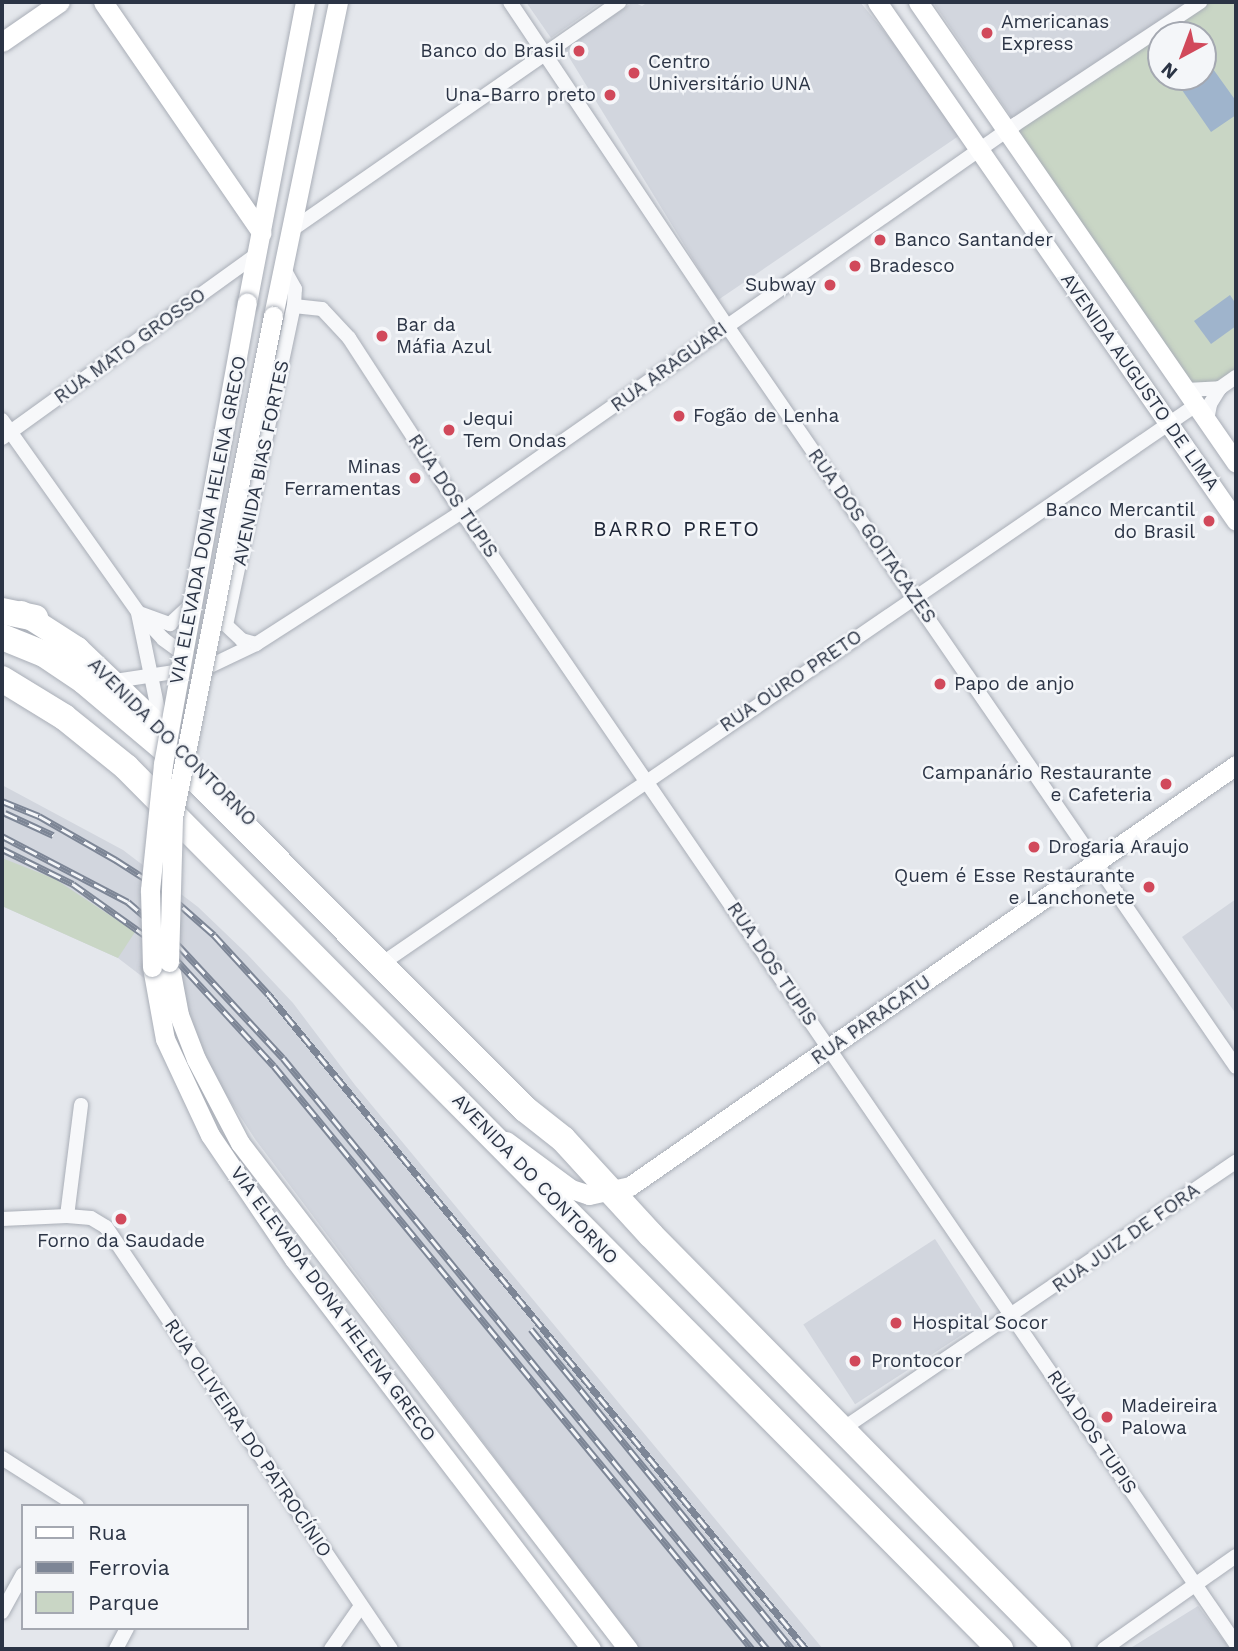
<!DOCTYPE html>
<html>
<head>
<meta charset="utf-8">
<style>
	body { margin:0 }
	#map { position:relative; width:1238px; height:1651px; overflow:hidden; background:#e4e7ec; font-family:"Work Sans",sans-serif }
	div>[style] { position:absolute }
	.built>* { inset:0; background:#d2d6de; transform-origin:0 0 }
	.green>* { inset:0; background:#c9d6c5 }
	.water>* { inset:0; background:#9fb4cc }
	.roads { filter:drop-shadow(0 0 2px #a9aeb7) drop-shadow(0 0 2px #a9aeb7) }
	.street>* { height:14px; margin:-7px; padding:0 7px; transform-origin:7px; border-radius:7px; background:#f7f8fa }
	.secondary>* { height:19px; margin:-9.5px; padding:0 9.5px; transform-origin:9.5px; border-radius:9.5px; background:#fff }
	.primary>* { height:23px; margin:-11.5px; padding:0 11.5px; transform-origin:11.5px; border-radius:11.5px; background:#fff }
	.highway>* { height:26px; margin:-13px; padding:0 13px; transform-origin:13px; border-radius:13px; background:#fff }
	.rail>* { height:7px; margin-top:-3.5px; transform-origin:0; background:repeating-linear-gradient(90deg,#f4f6f9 0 13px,#7d8696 0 26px); box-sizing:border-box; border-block:2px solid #7d8696 }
	.bridges { filter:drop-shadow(0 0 2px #a9aeb7) drop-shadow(0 0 2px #a9aeb7) }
	.secondary-bridge>* { height:19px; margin:-9.5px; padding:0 9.5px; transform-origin:9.5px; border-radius:9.5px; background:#fff }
	.dots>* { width:19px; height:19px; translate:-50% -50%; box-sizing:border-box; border:4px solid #f4f6f9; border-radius:50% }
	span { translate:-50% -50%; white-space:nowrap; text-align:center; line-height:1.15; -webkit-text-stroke:5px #f4f6f9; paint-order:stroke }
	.poi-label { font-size:19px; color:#2b3445 }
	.left { translate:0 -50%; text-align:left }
	.right { translate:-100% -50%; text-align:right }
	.street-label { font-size:19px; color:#2b3445 }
	.neighbourhood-label { font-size:21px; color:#1d2536; letter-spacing:2px }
	.frame { position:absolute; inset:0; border:4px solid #2b3445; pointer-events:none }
	.legend { position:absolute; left:21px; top:1504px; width:228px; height:126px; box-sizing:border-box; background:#f4f6f9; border:2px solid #a4a8b1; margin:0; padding:9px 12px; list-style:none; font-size:21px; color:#2b3445 }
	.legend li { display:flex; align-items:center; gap:14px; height:35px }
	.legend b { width:35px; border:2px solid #a4a8b1 }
	.north { position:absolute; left:1147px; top:21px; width:70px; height:70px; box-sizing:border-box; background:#f4f6f9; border:2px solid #a4a8b1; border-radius:50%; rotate:221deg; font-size:19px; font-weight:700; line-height:28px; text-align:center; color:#2b3445 }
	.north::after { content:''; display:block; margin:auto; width:24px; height:32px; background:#d1495b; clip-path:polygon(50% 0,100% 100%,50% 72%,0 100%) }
</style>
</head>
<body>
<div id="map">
	<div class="built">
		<div style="clip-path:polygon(526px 2px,602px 2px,551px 38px)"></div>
		<div style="clip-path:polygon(633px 2px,642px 6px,648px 2px,860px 2px,966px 131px,718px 300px,564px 49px)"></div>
		<div style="clip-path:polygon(933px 2px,1200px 2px,1016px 124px)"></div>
		<div style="clip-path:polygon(2px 785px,123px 850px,198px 907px,247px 954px,293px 1003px,355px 1085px,823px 1649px,639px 1649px,255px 1139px,202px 1058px,187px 1011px,118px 958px,2px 906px)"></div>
		<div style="clip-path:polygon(1236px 899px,1236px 1014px,1182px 937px)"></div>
		<div style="left:935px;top:1239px;width:95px;height:157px;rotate:57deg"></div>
		<div style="clip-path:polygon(1198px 1606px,1230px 1649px,1129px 1649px)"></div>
	</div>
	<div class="green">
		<div style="clip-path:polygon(evenodd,1200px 2px,1236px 2px,1236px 378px,1196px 405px,1007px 131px,1200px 2px,1161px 35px,1203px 35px,1203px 77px,1161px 77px,1161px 35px)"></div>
		<div style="clip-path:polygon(2px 858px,55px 879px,135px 932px,118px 958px,2px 906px)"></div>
	</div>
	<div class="water">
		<div style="clip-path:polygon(1203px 55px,1236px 101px,1236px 115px,1211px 132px,1173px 77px,1203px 77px)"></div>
		<div style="clip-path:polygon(1230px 295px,1236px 304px,1236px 326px,1211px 344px,1194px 321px)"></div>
	</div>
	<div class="roads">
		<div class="street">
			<div style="left:510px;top:2px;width:390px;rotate:56.2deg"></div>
			<div style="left:727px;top:326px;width:899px;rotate:55.51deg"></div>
			<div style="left:290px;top:231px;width:401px;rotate:-34.8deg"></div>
			<div style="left:294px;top:306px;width:28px;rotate:6deg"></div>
			<div style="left:322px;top:309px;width:40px;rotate:47deg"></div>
			<div style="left:349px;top:338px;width:207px;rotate:57deg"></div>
			<div style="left:462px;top:512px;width:1371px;rotate:55.64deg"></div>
			<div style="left:1186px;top:390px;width:34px;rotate:-3deg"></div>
			<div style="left:2px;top:420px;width:235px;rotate:54.7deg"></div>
			<div style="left:138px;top:612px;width:37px;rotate:47deg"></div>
			<div style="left:163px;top:639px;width:34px;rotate:36deg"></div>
			<div style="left:1207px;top:420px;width:16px;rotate:-79deg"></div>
			<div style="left:1210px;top:404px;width:19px;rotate:-58deg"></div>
			<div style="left:1220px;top:388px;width:19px;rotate:-35deg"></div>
			<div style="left:2px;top:438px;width:314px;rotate:-35.8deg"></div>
			<div style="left:138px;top:613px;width:113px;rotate:78.3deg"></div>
			<div style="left:142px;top:614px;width:30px;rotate:20deg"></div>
			<div style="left:170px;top:624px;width:22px;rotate:-43deg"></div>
			<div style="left:256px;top:644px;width:15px;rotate:-164deg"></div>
			<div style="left:242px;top:640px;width:22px;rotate:-137deg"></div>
			<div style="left:226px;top:625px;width:326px;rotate:-78deg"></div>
			<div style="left:294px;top:306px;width:17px;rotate:-87deg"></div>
			<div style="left:295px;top:289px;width:25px;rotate:-119deg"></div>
			<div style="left:115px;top:681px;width:94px;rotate:-8.6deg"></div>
			<div style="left:208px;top:667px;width:53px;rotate:-25.6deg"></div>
			<div style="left:256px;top:644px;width:245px;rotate:-32.7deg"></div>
			<div style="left:462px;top:512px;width:676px;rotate:-35.01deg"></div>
			<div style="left:1016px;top:124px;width:221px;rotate:-33.5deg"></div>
			<div style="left:387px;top:960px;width:981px;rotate:-34.45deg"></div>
			<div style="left:67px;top:1216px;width:112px;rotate:-82.8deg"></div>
			<div style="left:2px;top:1219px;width:65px;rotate:-2.6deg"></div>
			<div style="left:67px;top:1216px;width:24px;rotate:5deg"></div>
			<div style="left:91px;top:1218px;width:17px;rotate:31deg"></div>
			<div style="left:106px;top:1227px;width:509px;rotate:55.97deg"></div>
			<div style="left:841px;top:1430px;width:477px;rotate:-34.2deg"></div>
			<div style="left:2px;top:1458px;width:89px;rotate:32.6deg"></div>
			<div style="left:2px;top:1612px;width:43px;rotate:-61.1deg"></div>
			<div style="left:116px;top:1649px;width:24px;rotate:-62deg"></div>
			<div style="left:331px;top:1649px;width:52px;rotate:-55.1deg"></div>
			<div style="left:1104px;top:1649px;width:161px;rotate:-35.2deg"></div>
		</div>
		<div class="secondary">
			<div style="left:103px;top:2px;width:280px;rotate:55.5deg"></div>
			<div style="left:877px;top:2px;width:631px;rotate:55.33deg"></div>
			<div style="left:918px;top:2px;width:560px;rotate:55.4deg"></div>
			<div style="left:2px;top:42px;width:70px;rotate:-34.6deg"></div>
			<div style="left:247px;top:303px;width:307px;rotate:-79.1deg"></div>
			<div style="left:273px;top:316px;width:321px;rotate:-78.3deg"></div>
			<div style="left:169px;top:962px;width:54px;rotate:79.3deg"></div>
			<div style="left:179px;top:1015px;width:47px;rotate:68.9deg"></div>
			<div style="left:196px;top:1059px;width:95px;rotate:62.4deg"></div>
			<div style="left:240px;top:1143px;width:638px;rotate:52.52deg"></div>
			<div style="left:152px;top:967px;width:73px;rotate:79.8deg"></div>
			<div style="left:165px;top:1039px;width:106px;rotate:64.9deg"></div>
			<div style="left:210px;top:1135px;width:150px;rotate:55.9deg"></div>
			<div style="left:294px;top:1259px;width:490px;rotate:52.7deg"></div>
			<div style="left:506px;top:1141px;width:81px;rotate:36.4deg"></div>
			<div style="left:571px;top:1189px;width:19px;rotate:18deg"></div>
			<div style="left:589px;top:1195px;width:42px;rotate:-12.4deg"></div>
			<div style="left:630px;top:1186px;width:738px;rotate:-34.79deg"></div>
		</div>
		<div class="primary">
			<div style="left:21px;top:612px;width:67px;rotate:32.7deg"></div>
			<div style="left:77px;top:648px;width:144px;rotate:43.6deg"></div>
		</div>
		<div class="highway">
			<div style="left:2px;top:611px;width:34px;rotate:12deg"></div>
			<div style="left:2px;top:637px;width:45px;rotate:22deg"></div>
			<div style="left:44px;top:654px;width:48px;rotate:34deg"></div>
			<div style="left:84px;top:681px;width:116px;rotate:40.1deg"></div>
			<div style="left:173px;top:756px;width:499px;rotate:45.1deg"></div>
			<div style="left:525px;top:1109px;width:48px;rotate:38.3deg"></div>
			<div style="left:563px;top:1139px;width:130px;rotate:47.5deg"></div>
			<div style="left:651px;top:1235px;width:581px;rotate:45.49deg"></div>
			<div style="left:2px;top:679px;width:73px;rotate:31.5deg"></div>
			<div style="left:64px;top:717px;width:80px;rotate:38.9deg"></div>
			<div style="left:126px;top:767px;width:1242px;rotate:45.26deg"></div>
		</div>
	</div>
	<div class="rail">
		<div style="left:2px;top:801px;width:40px;rotate:22deg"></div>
		<div style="left:39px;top:816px;width:89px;rotate:29.7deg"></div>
		<div style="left:116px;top:860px;width:56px;rotate:32.6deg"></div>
		<div style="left:163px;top:890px;width:68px;rotate:41.4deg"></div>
		<div style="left:214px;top:935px;width:81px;rotate:47.5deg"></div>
		<div style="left:269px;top:995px;width:846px;rotate:50.61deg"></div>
		<div style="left:5px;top:813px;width:53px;rotate:24.6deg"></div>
		<div style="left:2px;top:836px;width:142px;rotate:27.6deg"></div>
		<div style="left:128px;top:902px;width:66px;rotate:40.7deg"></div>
		<div style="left:178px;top:945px;width:154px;rotate:47.1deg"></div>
		<div style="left:283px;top:1058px;width:764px;rotate:50.68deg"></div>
		<div style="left:2px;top:849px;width:79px;rotate:26.2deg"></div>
		<div style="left:73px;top:884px;width:120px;rotate:35.5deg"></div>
		<div style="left:171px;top:954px;width:152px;rotate:47.4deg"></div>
		<div style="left:274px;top:1066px;width:754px;rotate:50.65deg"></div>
		<div style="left:531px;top:1329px;width:413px;rotate:50.8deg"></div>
	</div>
	<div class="bridges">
		<div class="secondary-bridge">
			<div style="left:169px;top:962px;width:145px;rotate:-88.4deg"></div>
			<div style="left:173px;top:817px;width:511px;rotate:-78.71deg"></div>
			<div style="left:152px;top:967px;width:77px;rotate:-91.5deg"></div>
			<div style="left:150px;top:890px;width:127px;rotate:-84.1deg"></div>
			<div style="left:163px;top:764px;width:469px;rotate:-79.7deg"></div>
		</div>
	</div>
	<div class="dots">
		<div style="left:987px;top:33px;background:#d1495b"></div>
		<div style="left:579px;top:51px;background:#d1495b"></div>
		<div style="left:634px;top:73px;background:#d1495b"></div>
		<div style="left:610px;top:95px;background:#d1495b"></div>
		<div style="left:880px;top:240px;background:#d1495b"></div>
		<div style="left:855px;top:266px;background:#d1495b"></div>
		<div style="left:830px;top:285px;background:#d1495b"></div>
		<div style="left:382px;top:336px;background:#d1495b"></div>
		<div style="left:679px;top:416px;background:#d1495b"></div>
		<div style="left:449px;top:430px;background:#d1495b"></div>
		<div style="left:415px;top:478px;background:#d1495b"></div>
		<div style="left:1209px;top:521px;background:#d1495b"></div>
		<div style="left:940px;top:684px;background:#d1495b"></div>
		<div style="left:1166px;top:784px;background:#d1495b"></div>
		<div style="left:1034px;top:847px;background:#d1495b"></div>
		<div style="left:1149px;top:887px;background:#d1495b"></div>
		<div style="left:121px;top:1219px;background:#d1495b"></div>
		<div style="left:896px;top:1323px;background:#d1495b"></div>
		<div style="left:855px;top:1361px;background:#d1495b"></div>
		<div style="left:1107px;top:1417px;background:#d1495b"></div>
	</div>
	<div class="poi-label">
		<span class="left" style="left:1001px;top:33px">Americanas<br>Express</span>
		<span class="right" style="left:565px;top:51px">Banco do Brasil</span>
		<span class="left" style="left:648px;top:73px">Centro<br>Universitário UNA</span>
		<span class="right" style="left:596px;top:95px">Una-Barro preto</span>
		<span class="left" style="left:894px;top:240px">Banco Santander</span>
		<span class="left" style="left:869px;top:266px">Bradesco</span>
		<span class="right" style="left:816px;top:285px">Subway</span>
		<span class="left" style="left:396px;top:336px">Bar da<br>Máfia Azul</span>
		<span class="left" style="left:693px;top:416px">Fogão de Lenha</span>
		<span class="left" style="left:463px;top:430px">Jequi<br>Tem Ondas</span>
		<span class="right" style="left:401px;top:478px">Minas<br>Ferramentas</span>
		<span class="right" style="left:1195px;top:521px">Banco Mercantil<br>do Brasil</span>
		<span class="left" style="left:954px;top:684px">Papo de anjo</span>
		<span class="right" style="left:1152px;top:784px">Campanário Restaurante<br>e Cafeteria</span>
		<span class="left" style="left:1048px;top:847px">Drogaria Araujo</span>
		<span class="right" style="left:1135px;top:887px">Quem é Esse Restaurante<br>e Lanchonete</span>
		<span style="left:121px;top:1241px">Forno da Saudade</span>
		<span class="left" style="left:912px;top:1323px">Hospital Socor</span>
		<span class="left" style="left:871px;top:1361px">Prontocor</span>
		<span class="left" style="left:1121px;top:1417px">Madeireira<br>Palowa</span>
	</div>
	<div class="street-label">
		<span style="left:130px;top:346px;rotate:-36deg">RUA MATO GROSSO</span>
		<span style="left:669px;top:367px;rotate:-36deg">RUA ARAGUARI</span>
		<span style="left:1140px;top:382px;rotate:55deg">AVENIDA AUGUSTO DE LIMA</span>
		<span style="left:261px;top:463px;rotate:-78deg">AVENIDA BIAS FORTES</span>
		<span style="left:453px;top:496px;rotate:56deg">RUA DOS TUPIS</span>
		<span style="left:208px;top:520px;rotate:-79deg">VIA ELEVADA DONA HELENA GRECO</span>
		<span style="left:872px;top:536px;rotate:55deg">RUA DOS GOITACAZES</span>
		<span style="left:791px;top:681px;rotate:-34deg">RUA OURO PRETO</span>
		<span style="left:172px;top:742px;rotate:45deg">AVENIDA DO CONTORNO</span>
		<span style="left:772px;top:964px;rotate:56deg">RUA DOS TUPIS</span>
		<span style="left:871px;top:1020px;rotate:-35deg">RUA PARACATU</span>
		<span style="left:535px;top:1179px;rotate:46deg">AVENIDA DO CONTORNO</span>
		<span style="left:1126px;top:1238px;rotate:-35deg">RUA JUIZ DE FORA</span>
		<span style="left:333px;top:1304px;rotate:54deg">VIA ELEVADA DONA HELENA GRECO</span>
		<span style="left:1092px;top:1432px;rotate:56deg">RUA DOS TUPIS</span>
		<span style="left:248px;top:1438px;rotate:56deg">RUA OLIVEIRA DO PATROCÍNIO</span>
	</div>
	<div class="neighbourhood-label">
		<span style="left:677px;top:529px">BARRO PRETO</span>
	</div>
	<div class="frame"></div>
	<ul class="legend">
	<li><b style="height:9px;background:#fff"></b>Rua</li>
	<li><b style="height:9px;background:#7d8696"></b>Ferrovia</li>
	<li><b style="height:19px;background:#c9d6c5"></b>Parque</li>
	</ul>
	<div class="north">N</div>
</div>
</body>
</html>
